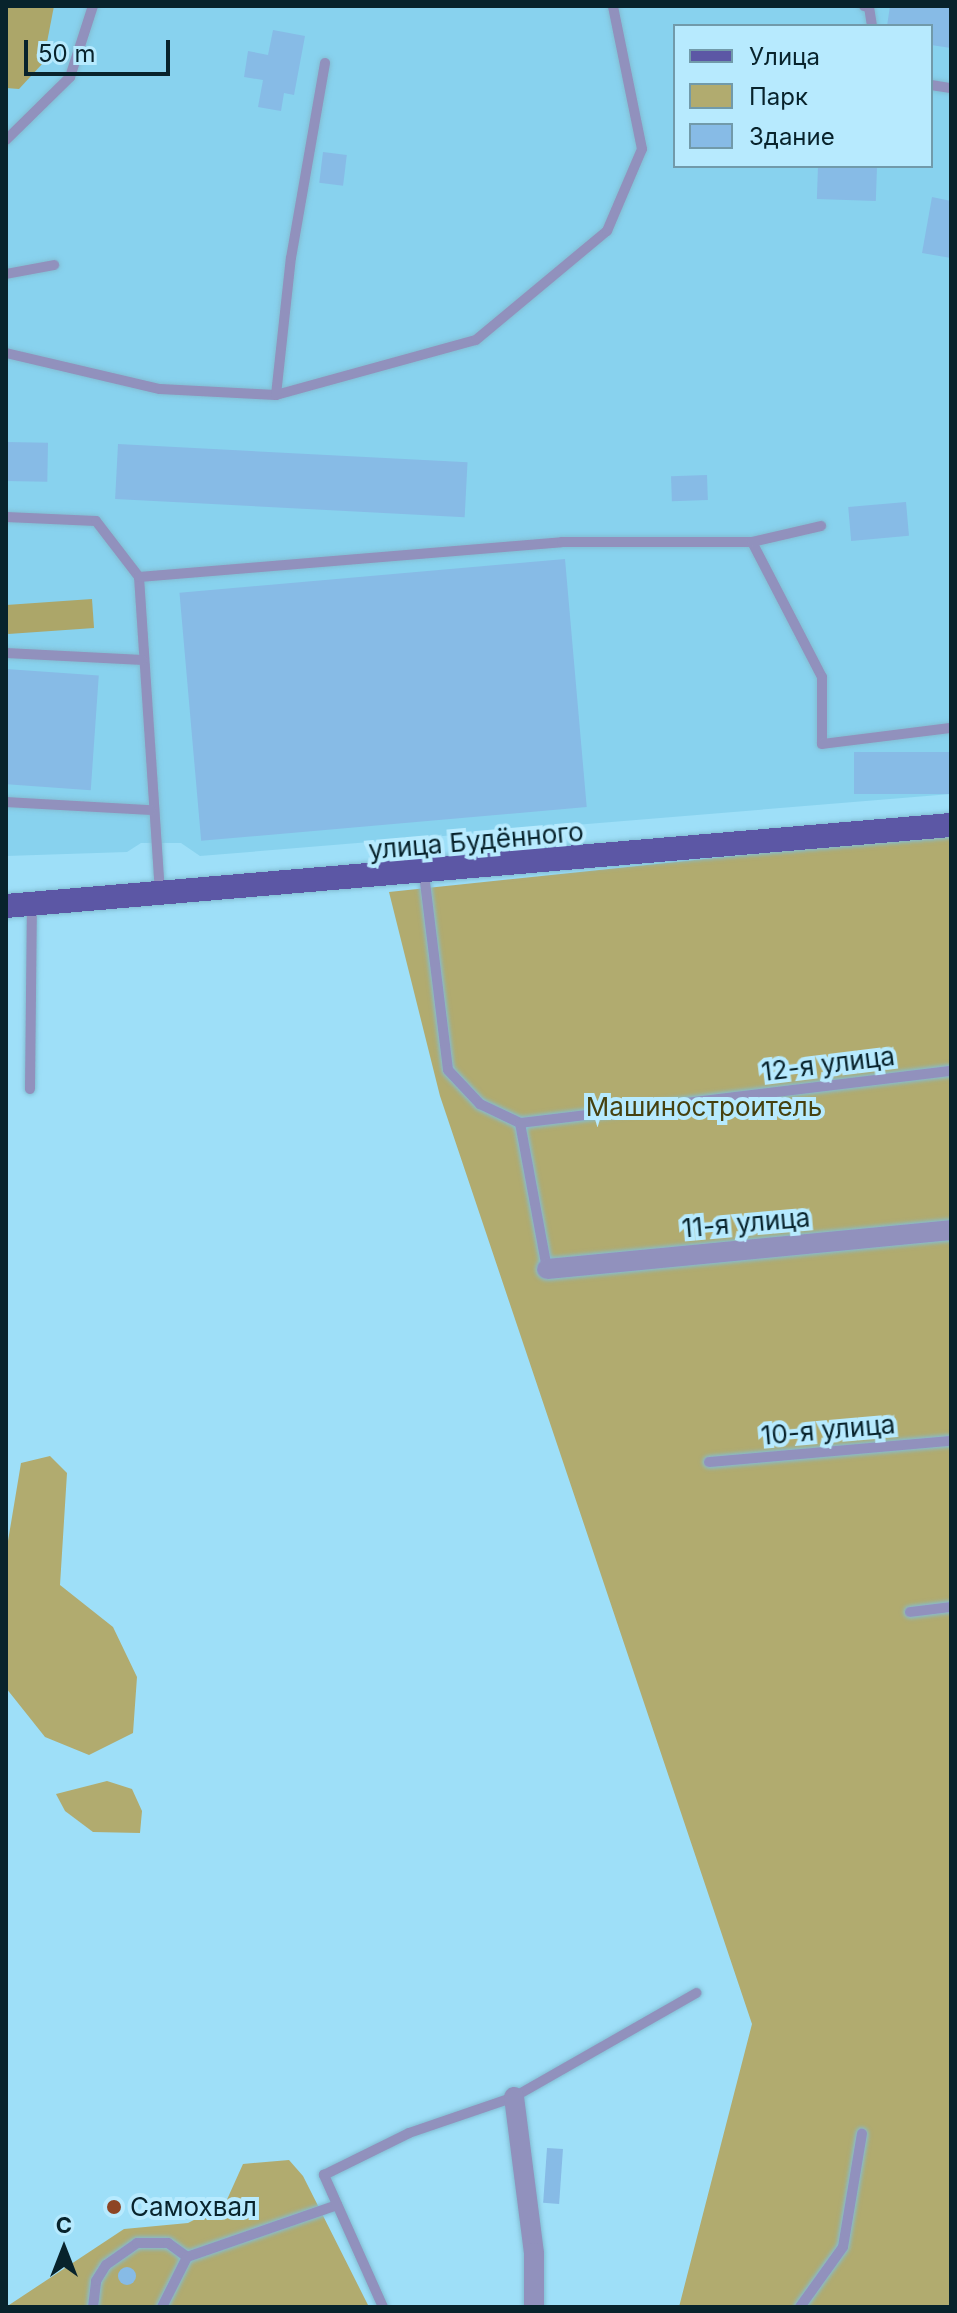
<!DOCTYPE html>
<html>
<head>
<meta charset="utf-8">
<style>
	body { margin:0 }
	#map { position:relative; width:957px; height:2313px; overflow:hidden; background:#9edff8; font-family:Inter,sans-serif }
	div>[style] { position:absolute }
	.built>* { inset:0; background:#88d2ee }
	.green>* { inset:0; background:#b1ab6f }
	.forest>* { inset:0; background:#aca669; transform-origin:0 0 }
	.building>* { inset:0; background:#87bbe6; transform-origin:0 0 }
	.round { border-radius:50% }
	.roads { filter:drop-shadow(0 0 2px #83bdd3) drop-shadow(0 0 2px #83bdd3) }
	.lane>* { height:10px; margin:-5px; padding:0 5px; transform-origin:5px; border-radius:5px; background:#9191bd }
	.street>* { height:20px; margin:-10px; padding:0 10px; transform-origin:10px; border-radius:10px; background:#9191bd }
	.primary>* { height:24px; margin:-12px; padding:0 12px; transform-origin:12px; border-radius:12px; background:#5c57a5 }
	.dots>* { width:22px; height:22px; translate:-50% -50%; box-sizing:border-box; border:4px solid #b7eafe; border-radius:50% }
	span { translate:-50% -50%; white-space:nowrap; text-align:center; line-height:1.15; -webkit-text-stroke:8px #b7eafe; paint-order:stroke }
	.street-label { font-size:26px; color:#08232c }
	.park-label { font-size:26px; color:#464110 }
	.poi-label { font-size:26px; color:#08232c }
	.left { translate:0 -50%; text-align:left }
	.frame { position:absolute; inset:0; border:8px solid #08232c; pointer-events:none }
	.legend { position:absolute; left:673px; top:24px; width:260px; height:144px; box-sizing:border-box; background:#b7eafe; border:2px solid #719aaa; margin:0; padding:10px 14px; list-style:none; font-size:24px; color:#08232c }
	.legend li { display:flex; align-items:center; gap:16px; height:40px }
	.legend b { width:40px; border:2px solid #719aaa }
	.north { position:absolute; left:24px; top:2209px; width:80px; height:80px; -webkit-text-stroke:6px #b7eafe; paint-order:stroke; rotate:0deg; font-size:22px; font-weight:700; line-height:32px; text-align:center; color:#08232c }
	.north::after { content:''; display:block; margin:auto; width:28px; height:36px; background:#08232c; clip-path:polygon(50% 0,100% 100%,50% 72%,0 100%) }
	.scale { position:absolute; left:24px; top:40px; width:146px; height:36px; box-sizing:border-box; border:4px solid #08232c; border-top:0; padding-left:10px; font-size:24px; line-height:28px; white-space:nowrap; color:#08232c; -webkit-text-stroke:6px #b7eafe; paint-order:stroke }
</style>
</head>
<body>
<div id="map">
	<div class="built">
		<div style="clip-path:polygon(evenodd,6px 6px,951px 6px,951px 794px,200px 856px,181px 843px,141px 843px,127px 852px,6px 856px,6px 6px,675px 26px,931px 26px,931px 166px,675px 166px,675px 26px)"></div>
	</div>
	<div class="green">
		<div style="clip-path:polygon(951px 833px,951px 2307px,679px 2307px,752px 2024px,440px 1096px,389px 892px)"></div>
		<div style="clip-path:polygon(50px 1456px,67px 1473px,60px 1585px,113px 1627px,137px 1677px,133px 1733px,89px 1755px,45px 1737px,6px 1688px,6px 1553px,21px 1463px)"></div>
		<div style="clip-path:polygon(107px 1781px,132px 1789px,142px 1811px,140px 1833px,93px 1832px,65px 1811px,56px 1794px)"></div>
		<div style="clip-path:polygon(289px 2160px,303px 2176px,369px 2307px,6px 2307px,124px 2229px,188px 2223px,225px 2204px,243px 2164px)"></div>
	</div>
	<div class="forest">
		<div style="clip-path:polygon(6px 6px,54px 6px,43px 63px,19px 89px,6px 88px)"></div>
		<div style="left:92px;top:599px;width:29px;height:86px;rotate:86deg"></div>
	</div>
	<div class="building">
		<div style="clip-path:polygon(890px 6px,951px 6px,951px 48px,931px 45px,931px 26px,887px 26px)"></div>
		<div style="clip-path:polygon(273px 30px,305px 36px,294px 95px,284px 93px,281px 111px,258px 107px,263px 80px,244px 77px,248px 51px,268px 55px)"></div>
		<div style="left:323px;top:152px;width:24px;height:31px;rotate:7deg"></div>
		<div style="left:818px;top:166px;width:59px;height:33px;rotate:2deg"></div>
		<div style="clip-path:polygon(932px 197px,951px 201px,951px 258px,922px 253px)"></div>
		<div style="left:6px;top:442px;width:42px;height:39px;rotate:1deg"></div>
		<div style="left:118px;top:444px;width:350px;height:55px;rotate:3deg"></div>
		<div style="left:707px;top:475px;width:25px;height:36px;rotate:88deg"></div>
		<div style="left:906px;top:502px;width:34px;height:58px;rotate:85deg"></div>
		<div style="left:565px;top:559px;width:249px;height:387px;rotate:85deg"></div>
		<div style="left:6px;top:669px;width:93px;height:115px;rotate:4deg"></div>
		<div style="left:951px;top:752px;width:42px;height:97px;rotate:90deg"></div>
		<div style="left:547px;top:2148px;width:16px;height:55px;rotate:4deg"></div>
		<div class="round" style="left:118px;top:2267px;width:18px;height:18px"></div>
	</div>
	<div class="roads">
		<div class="lane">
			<div style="left:864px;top:6px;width:5px;rotate:11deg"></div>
			<div style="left:869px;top:7px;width:19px;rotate:81deg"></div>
			<div style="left:931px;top:85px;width:20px;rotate:9deg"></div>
			<div style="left:6px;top:140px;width:90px;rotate:-44.5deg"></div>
			<div style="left:70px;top:77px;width:75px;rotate:-72.1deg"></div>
			<div style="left:6px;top:274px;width:49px;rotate:-10.6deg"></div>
			<div style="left:6px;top:353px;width:158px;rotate:13.2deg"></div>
			<div style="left:160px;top:389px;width:116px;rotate:3deg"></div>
			<div style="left:276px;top:395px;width:207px;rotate:-15.4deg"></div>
			<div style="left:476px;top:340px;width:170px;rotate:-39.8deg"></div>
			<div style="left:607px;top:231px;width:89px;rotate:-66.9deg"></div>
			<div style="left:642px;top:149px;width:146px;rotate:-101.5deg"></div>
			<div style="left:276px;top:395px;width:138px;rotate:-83.8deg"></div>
			<div style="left:291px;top:258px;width:198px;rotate:-80.1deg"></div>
			<div style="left:6px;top:517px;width:90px;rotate:2.5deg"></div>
			<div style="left:96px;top:521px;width:71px;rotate:52.5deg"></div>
			<div style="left:139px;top:577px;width:318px;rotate:86.2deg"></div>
			<div style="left:752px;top:542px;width:152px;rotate:62.6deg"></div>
			<div style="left:822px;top:677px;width:67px;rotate:90deg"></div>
			<div style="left:822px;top:744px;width:130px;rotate:-7.1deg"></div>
			<div style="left:139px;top:577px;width:424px;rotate:-4.7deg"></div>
			<div style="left:562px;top:542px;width:190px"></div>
			<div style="left:752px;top:542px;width:71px;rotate:-13.1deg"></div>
			<div style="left:6px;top:653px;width:137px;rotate:2.9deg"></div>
			<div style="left:6px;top:802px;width:145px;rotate:3.2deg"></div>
			<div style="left:424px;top:874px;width:197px;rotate:83deg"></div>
			<div style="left:448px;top:1070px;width:47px;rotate:46.7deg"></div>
			<div style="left:480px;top:1104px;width:44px;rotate:25.4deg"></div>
			<div style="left:520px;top:1123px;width:148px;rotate:79.5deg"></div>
			<div style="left:30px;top:1089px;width:185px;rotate:-89.4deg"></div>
			<div style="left:520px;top:1123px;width:434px;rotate:-6.9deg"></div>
			<div style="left:709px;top:1462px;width:243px;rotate:-5deg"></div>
			<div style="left:910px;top:1612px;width:41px;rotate:-7deg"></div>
			<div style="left:93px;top:2307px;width:26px;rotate:-83deg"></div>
			<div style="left:96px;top:2281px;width:19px;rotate:-58deg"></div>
			<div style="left:106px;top:2265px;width:38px;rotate:-35deg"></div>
			<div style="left:137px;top:2243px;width:31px"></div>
			<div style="left:168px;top:2243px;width:24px;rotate:36deg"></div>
			<div style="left:187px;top:2257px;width:159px;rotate:-19.1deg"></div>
			<div style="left:162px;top:2307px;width:56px;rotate:-63.4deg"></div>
			<div style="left:383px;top:2307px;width:145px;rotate:-114.1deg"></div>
			<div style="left:324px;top:2175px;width:95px;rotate:-26.3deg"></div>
			<div style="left:409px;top:2133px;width:111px;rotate:-18.9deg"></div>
			<div style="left:514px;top:2097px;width:210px;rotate:-29.7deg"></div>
			<div style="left:800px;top:2307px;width:74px;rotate:-54.4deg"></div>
			<div style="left:843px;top:2247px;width:115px;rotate:-80.5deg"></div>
		</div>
		<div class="street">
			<div style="left:547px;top:1269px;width:406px;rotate:-5.5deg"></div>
			<div style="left:514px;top:2097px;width:157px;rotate:82.7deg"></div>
			<div style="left:534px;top:2253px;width:54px;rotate:90deg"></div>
		</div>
		<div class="primary">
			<div style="left:6px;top:906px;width:948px;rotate:-4.9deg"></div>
		</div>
	</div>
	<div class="dots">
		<div style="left:114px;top:2207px;background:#8d4524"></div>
	</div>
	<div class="street-label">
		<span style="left:476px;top:841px;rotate:-5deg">улица Будённого</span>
		<span style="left:828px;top:1064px;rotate:-7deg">12-я улица</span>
		<span style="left:746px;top:1223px;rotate:-5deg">11-я улица</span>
		<span style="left:828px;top:1430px;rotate:-5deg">10-я улица</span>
	</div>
	<div class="park-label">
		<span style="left:704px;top:1107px">Машиностроитель</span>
	</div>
	<div class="poi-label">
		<span class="left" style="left:130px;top:2207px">Самохвал</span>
	</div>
	<div class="frame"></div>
	<ul class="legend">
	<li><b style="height:10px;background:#5c57a5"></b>Улица</li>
	<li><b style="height:22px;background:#b1ab6f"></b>Парк</li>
	<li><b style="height:22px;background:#87bbe6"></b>Здание</li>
	</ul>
	<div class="north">С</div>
	<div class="scale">50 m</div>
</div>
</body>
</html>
